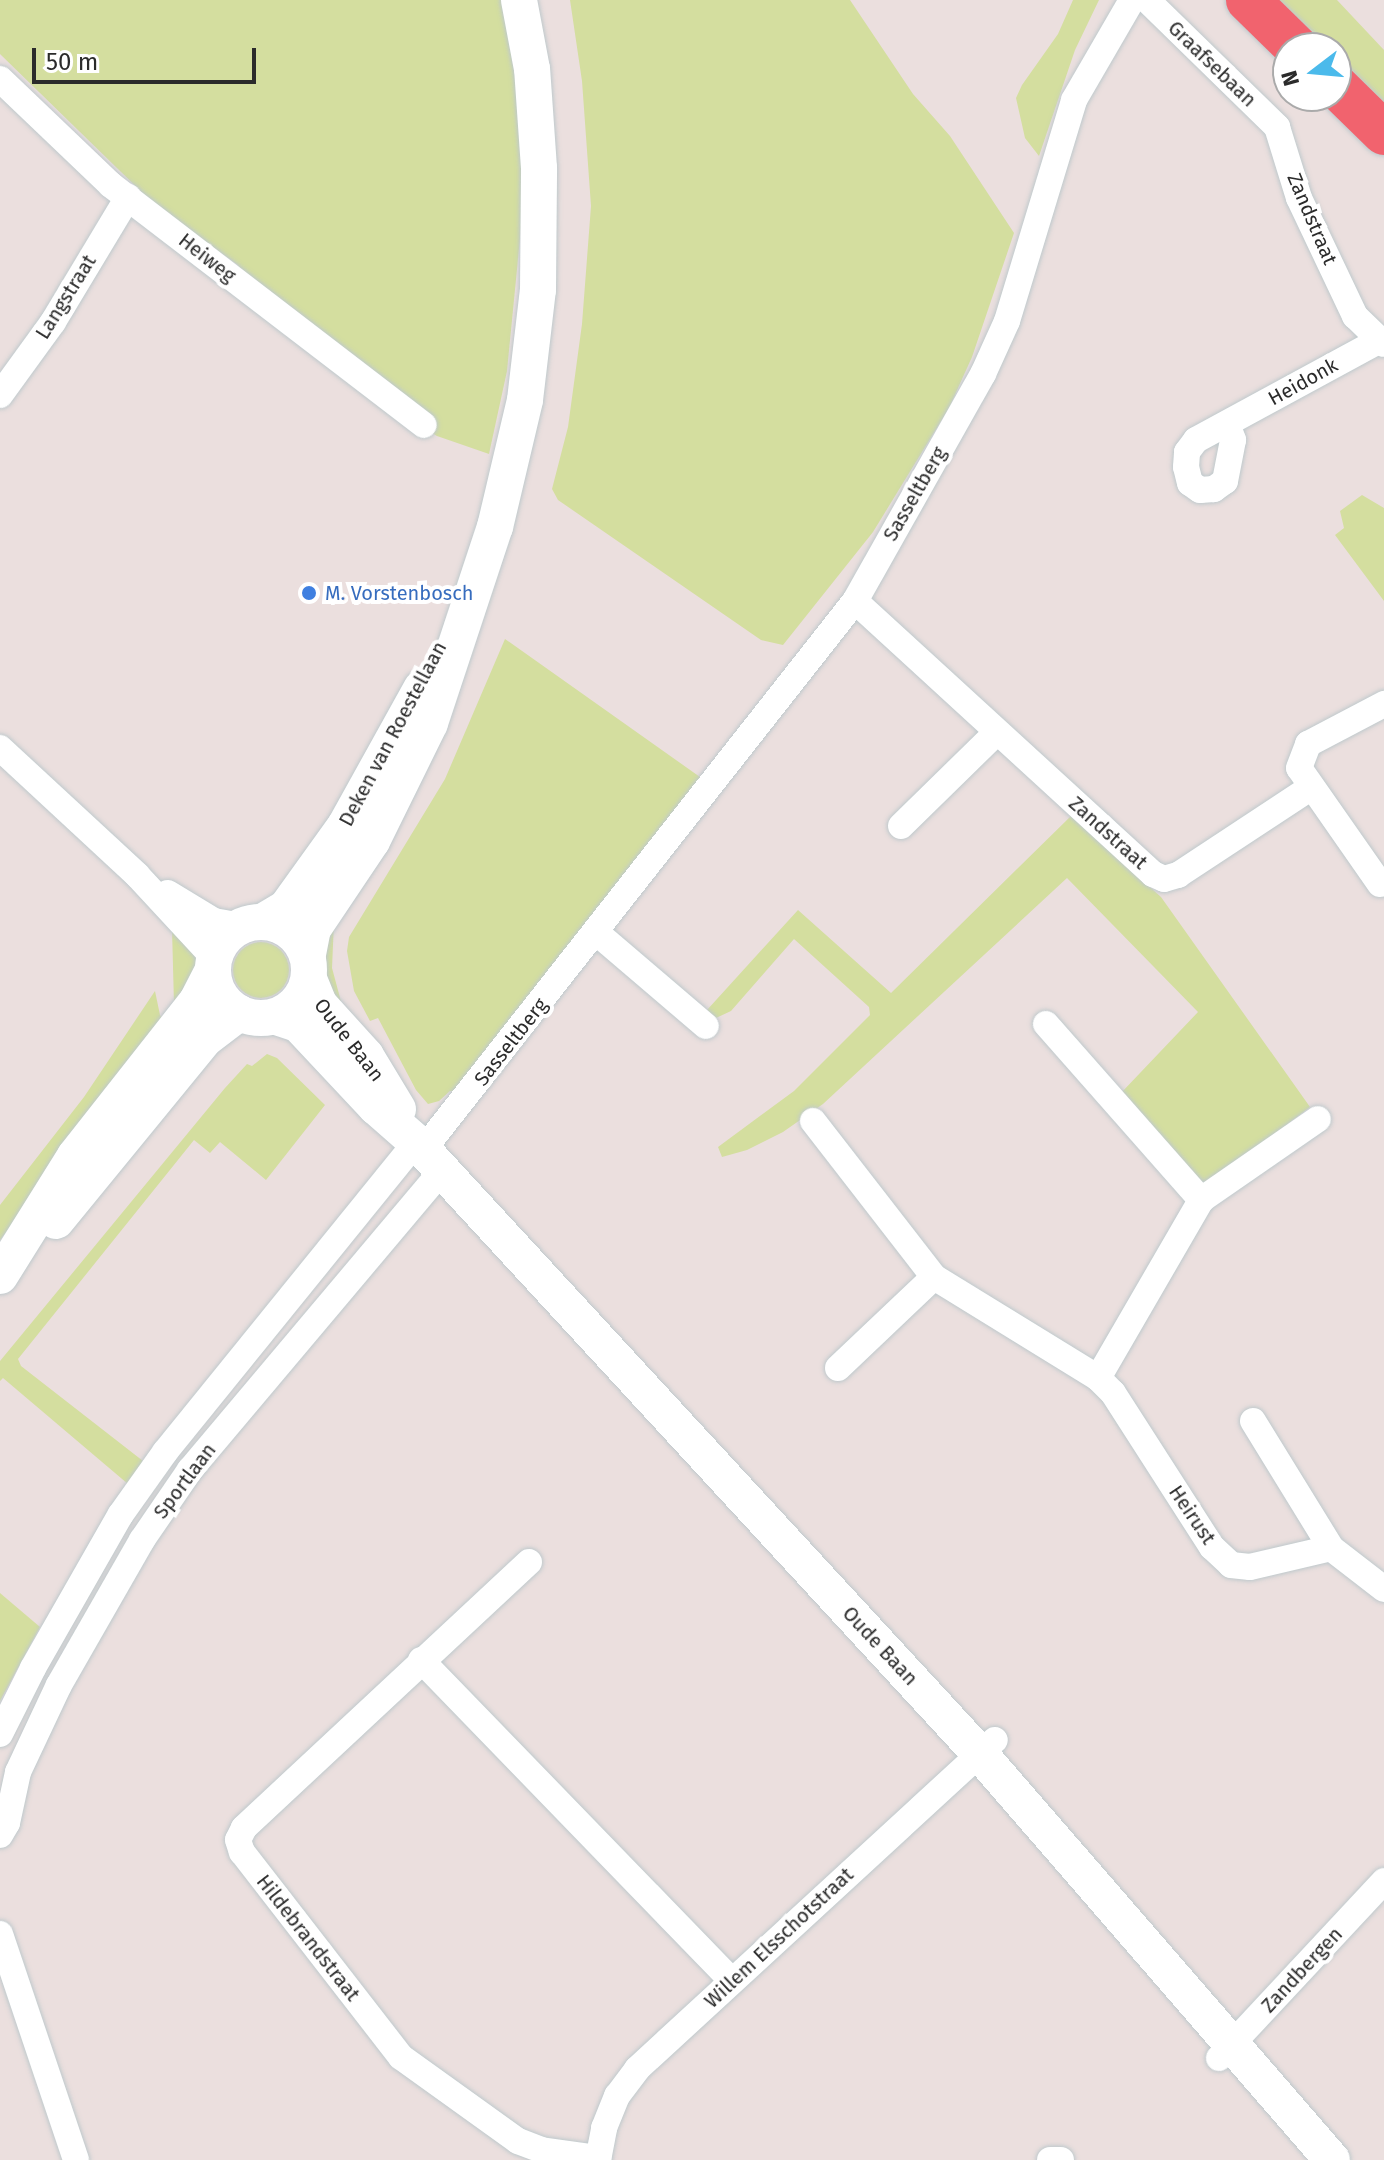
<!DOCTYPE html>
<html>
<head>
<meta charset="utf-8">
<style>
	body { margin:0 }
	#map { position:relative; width:1384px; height:2160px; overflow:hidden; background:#ebdfde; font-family:"Fira Sans",sans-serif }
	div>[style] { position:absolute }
	.green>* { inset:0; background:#d4de9f }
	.round { border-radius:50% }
	.roads { filter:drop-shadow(0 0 2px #bfc9cc) drop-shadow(0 0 2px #bfc9cc) }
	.street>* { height:26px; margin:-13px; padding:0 13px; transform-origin:13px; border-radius:13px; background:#fff }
	.secondary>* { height:36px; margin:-18px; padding:0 18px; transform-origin:18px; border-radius:18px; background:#fff }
	.secondary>.ring { margin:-18px; padding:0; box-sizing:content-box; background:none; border:36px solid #fff; border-radius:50% }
	.highway>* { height:44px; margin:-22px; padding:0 22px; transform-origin:22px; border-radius:22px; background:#f1636e }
	.dots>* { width:22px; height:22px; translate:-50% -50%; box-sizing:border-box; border:4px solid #fff; border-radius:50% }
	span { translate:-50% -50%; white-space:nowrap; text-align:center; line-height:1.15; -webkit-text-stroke:8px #fff; paint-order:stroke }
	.street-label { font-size:20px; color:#2b2b2b }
	.shop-label { font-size:20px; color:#366cbe }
	.left { translate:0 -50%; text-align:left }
	.north { position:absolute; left:1272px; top:32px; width:80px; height:80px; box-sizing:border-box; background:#fff; border:2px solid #aaa; border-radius:50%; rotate:254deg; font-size:22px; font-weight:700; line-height:32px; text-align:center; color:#2b2b2b }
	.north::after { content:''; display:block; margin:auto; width:28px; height:36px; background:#4bbaeb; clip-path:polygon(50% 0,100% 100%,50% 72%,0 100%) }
	.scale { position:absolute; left:32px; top:48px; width:224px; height:36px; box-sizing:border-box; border:4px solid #2b2b2b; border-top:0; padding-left:10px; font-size:24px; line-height:28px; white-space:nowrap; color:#2b2b2b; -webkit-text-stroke:6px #fff; paint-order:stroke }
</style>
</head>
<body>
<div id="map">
	<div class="green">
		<div style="clip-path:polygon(0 0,502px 0,518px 94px,524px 198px,507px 371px,489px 454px,437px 436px,407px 418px,258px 302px,238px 265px,160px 210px,0 54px)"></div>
		<div style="clip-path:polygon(570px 0,850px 0,913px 94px,950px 136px,1014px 233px,972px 357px,949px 408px,873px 532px,783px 645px,761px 640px,558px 500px,552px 489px,568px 427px,582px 324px,591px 206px,582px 81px)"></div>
		<div style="clip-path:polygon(1073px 0,1099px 0,1075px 50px,1039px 156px,1025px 138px,1016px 98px,1022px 85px,1058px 34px)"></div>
		<div style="clip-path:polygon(1259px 0,1337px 0,1384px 50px,1384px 120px,1336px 75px,1336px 48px,1308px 48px)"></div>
		<div style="clip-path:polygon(1362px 495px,1384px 508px,1384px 601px,1335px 535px,1344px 528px,1340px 511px)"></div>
		<div style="clip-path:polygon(505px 639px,700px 777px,455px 1092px,450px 1091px,439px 1101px,428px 1104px,416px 1090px,378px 1018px,370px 1021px,354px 991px,347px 951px,349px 937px,445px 779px)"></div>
		<div style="clip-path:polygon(1071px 816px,1161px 897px,1310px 1107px,1216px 1178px,1204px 1183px,1197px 1180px,1121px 1093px,1198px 1012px,1067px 878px,823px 1104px,783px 1132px,747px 1150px,722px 1157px,718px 1147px,794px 1091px,870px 1015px,869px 1007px,794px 939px,731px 1011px,716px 1018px,707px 1010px,798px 910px,891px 993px)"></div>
		<div style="clip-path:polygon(334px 921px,332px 968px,343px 1009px,322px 988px,323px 956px)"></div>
		<div style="clip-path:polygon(172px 929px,195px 954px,197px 962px,196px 979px,174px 1004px)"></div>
		<div class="round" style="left:233px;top:942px;width:56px;height:56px"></div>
		<div style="clip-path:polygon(155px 991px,160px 1015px,165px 1024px,0 1240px,0 1205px,84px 1097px)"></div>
		<div style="clip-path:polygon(267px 1054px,277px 1058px,325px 1105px,266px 1180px,220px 1142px,210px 1153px,194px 1140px,18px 1359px,21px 1366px,143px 1461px,128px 1484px,3px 1378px,0 1381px,0 1361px,225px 1088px,247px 1064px,252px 1066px)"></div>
		<div style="clip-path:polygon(0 1593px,40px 1627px,0 1701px)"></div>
	</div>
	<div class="roads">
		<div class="street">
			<div style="left:1147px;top:0;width:182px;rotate:44.3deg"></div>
			<div style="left:1277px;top:127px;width:74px;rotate:72.8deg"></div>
			<div style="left:1299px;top:198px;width:131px;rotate:64.6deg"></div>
			<div style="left:1355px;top:316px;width:40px;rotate:44deg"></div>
			<div style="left:0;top:79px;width:153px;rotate:43.7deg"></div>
			<div style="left:111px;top:185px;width:394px;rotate:37.5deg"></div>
			<div style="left:0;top:395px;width:90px;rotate:-54deg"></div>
			<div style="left:53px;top:322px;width:146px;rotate:-59deg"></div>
			<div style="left:1227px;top:424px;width:17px;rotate:69deg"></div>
			<div style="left:1233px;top:440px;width:42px;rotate:101deg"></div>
			<div style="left:1225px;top:481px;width:14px;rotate:144deg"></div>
			<div style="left:1214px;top:489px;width:14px;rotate:176deg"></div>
			<div style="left:1200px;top:490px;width:12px;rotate:-145deg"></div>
			<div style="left:1190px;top:483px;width:16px;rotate:-104deg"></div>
			<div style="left:1186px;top:467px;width:15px;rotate:-86deg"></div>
			<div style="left:1187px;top:452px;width:15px;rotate:-53deg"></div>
			<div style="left:1196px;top:440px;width:209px;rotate:-28.5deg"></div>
			<div style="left:855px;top:601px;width:404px;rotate:42.5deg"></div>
			<div style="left:1153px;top:874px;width:12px;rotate:24deg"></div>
			<div style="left:1164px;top:879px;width:15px;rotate:-16deg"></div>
			<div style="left:1178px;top:875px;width:158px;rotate:-33.4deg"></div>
			<div style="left:0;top:748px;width:187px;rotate:42.8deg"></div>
			<div style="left:137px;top:875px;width:113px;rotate:47.1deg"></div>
			<div style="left:901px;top:826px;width:134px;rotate:-44.4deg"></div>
			<div style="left:1380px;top:884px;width:141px;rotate:-124.9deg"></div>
			<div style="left:1299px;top:768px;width:26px;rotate:-69deg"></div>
			<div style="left:1308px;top:744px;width:86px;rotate:-27.8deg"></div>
			<div style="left:168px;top:893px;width:54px;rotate:31.3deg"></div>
			<div style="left:214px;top:921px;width:27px;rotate:10deg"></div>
			<div style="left:597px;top:933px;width:143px;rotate:40.5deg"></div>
			<div style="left:1046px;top:1024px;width:235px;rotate:48.6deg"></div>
			<div style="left:813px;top:1121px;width:197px;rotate:52.2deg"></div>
			<div style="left:934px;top:1277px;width:193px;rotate:31.6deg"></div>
			<div style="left:1098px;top:1378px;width:21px;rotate:45deg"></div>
			<div style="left:1113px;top:1393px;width:183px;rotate:57.3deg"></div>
			<div style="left:1212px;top:1547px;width:26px;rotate:43deg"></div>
			<div style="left:1231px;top:1565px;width:19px;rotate:6deg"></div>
			<div style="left:1250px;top:1567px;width:83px;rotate:-13.2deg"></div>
			<div style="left:1331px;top:1548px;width:67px;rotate:37.7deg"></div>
			<div style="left:423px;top:1150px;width:699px;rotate:-51.8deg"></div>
			<div style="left:855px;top:601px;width:261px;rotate:-60.6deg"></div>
			<div style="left:983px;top:374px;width:58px;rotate:-65.6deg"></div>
			<div style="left:1007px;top:321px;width:231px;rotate:-73.1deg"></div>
			<div style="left:1074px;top:100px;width:116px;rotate:-59.9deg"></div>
			<div style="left:838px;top:1368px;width:132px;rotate:-43.5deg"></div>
			<div style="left:1098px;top:1378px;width:206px;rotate:-59.9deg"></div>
			<div style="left:1201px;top:1200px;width:142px;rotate:-34.7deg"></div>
			<div style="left:1253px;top:1421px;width:149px;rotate:58.4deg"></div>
			<div style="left:529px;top:1562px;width:390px;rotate:137deg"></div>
			<div style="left:244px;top:1828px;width:13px;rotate:117deg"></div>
			<div style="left:238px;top:1840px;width:13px;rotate:72deg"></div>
			<div style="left:242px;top:1852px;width:259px;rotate:52.2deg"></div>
			<div style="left:401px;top:2057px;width:144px;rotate:35.7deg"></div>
			<div style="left:518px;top:2141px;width:25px;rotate:21deg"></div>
			<div style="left:541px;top:2150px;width:58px;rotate:8deg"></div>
			<div style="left:421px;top:1660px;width:447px;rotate:45.9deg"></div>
			<div style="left:0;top:1734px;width:74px;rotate:-63.4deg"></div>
			<div style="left:33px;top:1668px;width:177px;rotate:-60.3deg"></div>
			<div style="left:121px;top:1514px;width:76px;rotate:-54.6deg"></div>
			<div style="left:165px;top:1452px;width:399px;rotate:-51deg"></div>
			<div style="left:0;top:1835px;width:14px;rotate:-60deg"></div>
			<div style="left:7px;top:1823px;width:52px;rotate:-77.8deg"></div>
			<div style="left:18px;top:1772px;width:96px;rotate:-64.8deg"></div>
			<div style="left:59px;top:1685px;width:167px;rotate:-60.2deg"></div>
			<div style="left:142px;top:1540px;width:85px;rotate:-55.6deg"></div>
			<div style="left:190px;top:1470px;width:391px;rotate:-49.9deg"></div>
			<div style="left:0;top:1934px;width:238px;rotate:71.4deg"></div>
			<div style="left:1219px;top:2058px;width:242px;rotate:-47deg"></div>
			<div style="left:598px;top:2160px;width:33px;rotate:-79deg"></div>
			<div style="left:604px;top:2128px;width:35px;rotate:-68deg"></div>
			<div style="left:617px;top:2096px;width:34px;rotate:-53deg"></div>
			<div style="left:637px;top:2069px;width:486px;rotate:-42.6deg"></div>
			<div style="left:1050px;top:2160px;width:11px"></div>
		</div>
		<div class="secondary">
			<div style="left:264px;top:921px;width:26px;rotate:-31deg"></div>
			<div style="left:286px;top:908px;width:101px;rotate:-54.3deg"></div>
			<div style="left:345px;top:826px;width:157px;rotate:-61deg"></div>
			<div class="ring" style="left:213px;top:922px;width:60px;height:60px"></div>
			<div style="left:308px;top:954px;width:25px;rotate:-79deg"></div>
			<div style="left:313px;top:929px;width:106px;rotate:-56.2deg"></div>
			<div style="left:372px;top:841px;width:131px;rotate:-63.8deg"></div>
			<div style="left:430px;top:723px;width:206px;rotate:-71.7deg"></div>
			<div style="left:495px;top:527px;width:130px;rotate:-76.7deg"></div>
			<div style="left:525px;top:400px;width:111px;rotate:-83.3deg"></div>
			<div style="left:538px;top:290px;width:122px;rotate:-89.5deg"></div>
			<div style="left:539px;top:168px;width:99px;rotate:-94deg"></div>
			<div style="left:532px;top:69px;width:70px;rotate:-100.7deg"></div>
			<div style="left:309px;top:979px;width:27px;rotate:68deg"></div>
			<div style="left:319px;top:1004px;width:70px;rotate:47.9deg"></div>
			<div style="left:366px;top:1056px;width:62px;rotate:58.9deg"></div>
			<div style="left:276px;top:1017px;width:23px;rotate:18deg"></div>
			<div style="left:298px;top:1024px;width:114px;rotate:46.8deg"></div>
			<div style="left:376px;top:1107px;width:53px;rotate:41.2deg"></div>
			<div style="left:416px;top:1142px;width:832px;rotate:47.34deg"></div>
			<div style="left:980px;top:1754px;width:537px;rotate:49.07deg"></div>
			<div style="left:56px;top:1221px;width:235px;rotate:-50.7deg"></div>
			<div style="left:205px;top:1039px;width:43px;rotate:-37.4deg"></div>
			<div style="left:0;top:1276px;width:142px;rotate:-58deg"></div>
			<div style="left:75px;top:1156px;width:197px;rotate:-51.8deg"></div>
			<div style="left:197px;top:1001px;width:35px;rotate:-63deg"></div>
		</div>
		<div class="highway">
			<div style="left:1248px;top:0;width:69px;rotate:44.4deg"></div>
			<div style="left:1336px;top:86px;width:67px;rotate:44.4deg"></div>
		</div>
	</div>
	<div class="dots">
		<div style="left:309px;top:593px;background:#3f7fe0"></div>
	</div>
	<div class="street-label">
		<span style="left:1212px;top:64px;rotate:44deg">Graafsebaan</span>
		<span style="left:1312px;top:219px;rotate:67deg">Zandstraat</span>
		<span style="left:207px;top:258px;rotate:38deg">Heiweg</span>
		<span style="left:66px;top:297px;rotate:-58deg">Langstraat</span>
		<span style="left:1303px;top:382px;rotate:-29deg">Heidonk</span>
		<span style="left:915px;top:494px;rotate:-60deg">Sasseltberg</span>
		<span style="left:393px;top:734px;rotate:-62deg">Deken van Roestellaan</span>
		<span style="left:1108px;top:833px;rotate:42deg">Zandstraat</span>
		<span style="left:349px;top:1040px;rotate:52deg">Oude Baan</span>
		<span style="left:511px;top:1042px;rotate:-52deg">Sasseltberg</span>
		<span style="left:185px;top:1481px;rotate:-53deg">Sportlaan</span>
		<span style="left:1192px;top:1515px;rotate:56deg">Heirust</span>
		<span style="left:880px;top:1646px;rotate:47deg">Oude Baan</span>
		<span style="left:308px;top:1938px;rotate:52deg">Hildebrandstraat</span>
		<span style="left:779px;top:1938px;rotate:-43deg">Willem Elsschotstraat</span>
		<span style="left:1302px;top:1970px;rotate:-47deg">Zandbergen</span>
	</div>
	<div class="shop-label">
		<span class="left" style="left:325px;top:593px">M. Vorstenbosch</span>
	</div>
	<div class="north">N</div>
	<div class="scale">50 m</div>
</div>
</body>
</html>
